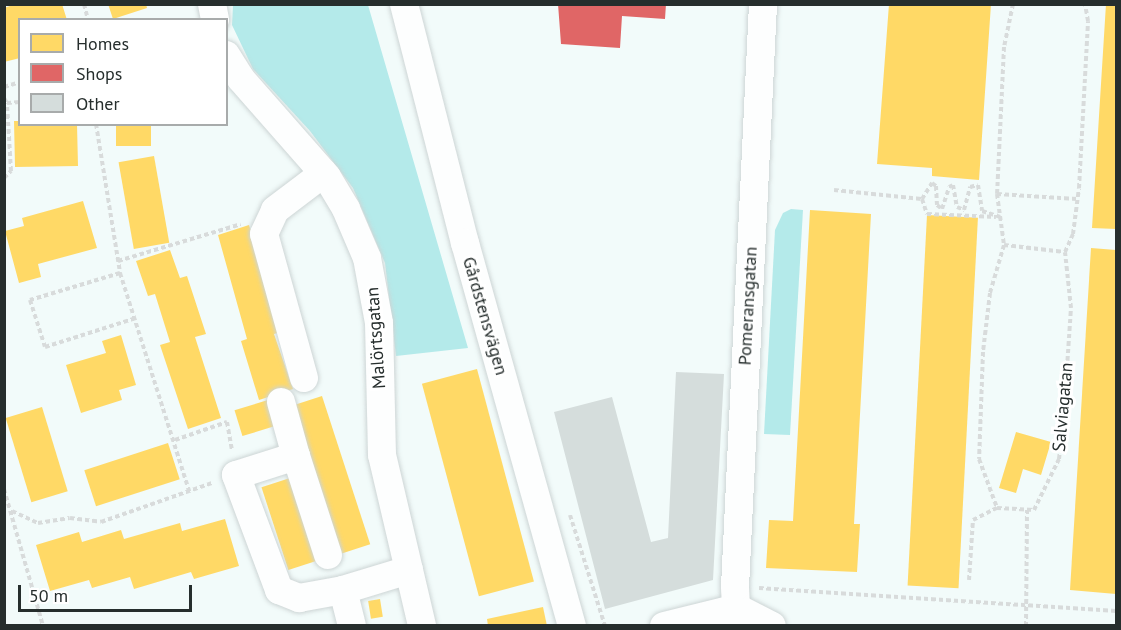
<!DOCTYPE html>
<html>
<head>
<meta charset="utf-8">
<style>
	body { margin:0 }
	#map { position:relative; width:1121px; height:630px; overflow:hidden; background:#f2fbfa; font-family:"PT Sans",sans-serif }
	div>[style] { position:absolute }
	.green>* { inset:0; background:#b4eaea }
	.homes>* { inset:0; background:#ffd966; transform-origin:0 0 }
	.shops>* { inset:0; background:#e06666 }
	.building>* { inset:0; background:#d5dddc }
	.path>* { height:4px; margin-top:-2px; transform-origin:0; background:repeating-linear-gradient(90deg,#d8dbdb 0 4.5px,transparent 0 7.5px) }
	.roads { filter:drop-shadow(0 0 2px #cdd5d5) drop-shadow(0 0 2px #cdd5d5) }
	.minor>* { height:28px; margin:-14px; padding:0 14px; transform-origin:14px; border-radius:14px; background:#fdfefe }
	span { translate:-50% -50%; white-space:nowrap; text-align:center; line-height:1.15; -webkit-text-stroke:6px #fff; paint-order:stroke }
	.street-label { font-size:18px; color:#262e2d }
	.frame { position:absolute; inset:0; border:6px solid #262e2d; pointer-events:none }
	.legend { position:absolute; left:18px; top:18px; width:210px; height:108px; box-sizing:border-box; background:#fff; border:2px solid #a8abab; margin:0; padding:8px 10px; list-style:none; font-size:18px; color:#262e2d }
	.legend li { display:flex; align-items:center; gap:12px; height:30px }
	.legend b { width:30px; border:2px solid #a8abab }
	.scale { position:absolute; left:18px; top:585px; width:174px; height:27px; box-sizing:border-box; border:3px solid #262e2d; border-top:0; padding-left:8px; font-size:18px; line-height:21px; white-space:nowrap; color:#262e2d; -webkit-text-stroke:4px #fff; paint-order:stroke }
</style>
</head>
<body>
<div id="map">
	<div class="green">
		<div style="clip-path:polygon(233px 5px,368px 5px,468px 348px,396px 356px,385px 263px,353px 188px,310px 131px,253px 69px,232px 25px)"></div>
		<div style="clip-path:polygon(791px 209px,803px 210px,790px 435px,764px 434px,775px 230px,783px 213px)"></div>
	</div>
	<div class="homes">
		<div style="clip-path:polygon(16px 4px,62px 4px,67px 20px,20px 20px,20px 58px,4px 62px,4px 8px)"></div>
		<div style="clip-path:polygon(108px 4px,146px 4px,147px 8px,113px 19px)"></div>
		<div style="clip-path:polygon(889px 4px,991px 4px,979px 180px,932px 176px,932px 168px,877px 164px)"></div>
		<div style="clip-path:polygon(1106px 4px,1116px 4px,1116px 229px,1092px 228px)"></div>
		<div style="clip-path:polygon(14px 121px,20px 121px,20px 124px,77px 124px,78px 166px,15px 167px)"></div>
		<div style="left:116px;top:124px;width:35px;height:22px"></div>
		<div style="left:154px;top:156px;width:88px;height:36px;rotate:80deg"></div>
		<div style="clip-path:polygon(83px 201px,97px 248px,38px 264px,41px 277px,19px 283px,5px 231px,24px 226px,22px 218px)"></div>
		<div style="clip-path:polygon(810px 210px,871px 214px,854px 524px,860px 524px,857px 572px,766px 568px,769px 520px,793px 521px)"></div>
		<div style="left:927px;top:215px;width:51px;height:371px;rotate:3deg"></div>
		<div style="clip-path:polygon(249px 225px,283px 331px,274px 334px,293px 389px,259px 400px,241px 341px,247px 339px,218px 235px)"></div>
		<div style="clip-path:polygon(1091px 248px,1116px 250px,1116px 594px,1070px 590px)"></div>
		<div style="clip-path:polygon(170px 250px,180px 278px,187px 276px,206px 334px,195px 337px,221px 418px,188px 429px,160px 345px,170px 342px,155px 294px,148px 296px,136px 261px)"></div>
		<div style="clip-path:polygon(121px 335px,136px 385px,119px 390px,122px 400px,81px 413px,66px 365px,106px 353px,102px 341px)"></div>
		<div style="left:477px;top:369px;width:220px;height:57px;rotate:75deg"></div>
		<div style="left:322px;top:396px;width:156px;height:34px;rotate:72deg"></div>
		<div style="left:268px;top:400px;width:27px;height:35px;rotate:73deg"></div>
		<div style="left:42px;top:407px;width:88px;height:38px;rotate:73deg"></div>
		<div style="clip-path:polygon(1016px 432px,1051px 442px,1041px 475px,1023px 469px,1016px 493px,999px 488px)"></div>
		<div style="left:168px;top:443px;width:38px;height:88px;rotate:72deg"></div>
		<div style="left:290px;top:478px;width:87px;height:30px;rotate:72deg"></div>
		<div style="clip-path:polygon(225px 519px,239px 566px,194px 579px,191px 572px,134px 589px,130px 577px,92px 588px,89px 580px,50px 591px,36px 545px,79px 532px,82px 542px,121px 530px,124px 539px,180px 523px,182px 531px)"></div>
		<div style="left:380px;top:599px;width:18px;height:12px;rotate:81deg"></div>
		<div style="clip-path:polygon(543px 607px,547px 626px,488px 626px,487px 619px)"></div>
	</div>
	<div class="shops">
		<div style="clip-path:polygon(558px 4px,666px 4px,665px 19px,622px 16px,620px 48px,561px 44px)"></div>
	</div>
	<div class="building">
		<div style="clip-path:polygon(676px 372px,724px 374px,713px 580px,605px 609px,554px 412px,612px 397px,651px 542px,668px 538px)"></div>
	</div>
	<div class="path">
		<div style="left:84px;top:4px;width:16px;rotate:76deg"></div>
		<div style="left:1013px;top:4px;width:44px;rotate:101.8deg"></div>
		<div style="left:1004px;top:47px;width:147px;rotate:92.7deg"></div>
		<div style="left:997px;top:194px;width:51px;rotate:82.2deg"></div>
		<div style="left:1004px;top:245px;width:50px;rotate:106.3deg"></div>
		<div style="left:990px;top:293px;width:59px;rotate:96.8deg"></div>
		<div style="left:983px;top:352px;width:107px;rotate:92.1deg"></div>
		<div style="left:979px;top:459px;width:52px;rotate:69.8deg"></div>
		<div style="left:997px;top:508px;width:37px;rotate:3deg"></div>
		<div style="left:1034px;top:510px;width:57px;rotate:-63.9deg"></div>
		<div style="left:1059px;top:459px;width:46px;rotate:-83.8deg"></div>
		<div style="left:1064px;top:413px;width:105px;rotate:-86.2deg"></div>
		<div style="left:1071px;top:308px;width:56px;rotate:-96.1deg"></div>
		<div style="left:1065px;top:252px;width:20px;rotate:-66deg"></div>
		<div style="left:1073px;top:234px;width:46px;rotate:-82.6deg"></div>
		<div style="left:1079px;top:188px;width:167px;rotate:-86.9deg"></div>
		<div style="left:1088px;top:21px;width:17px;rotate:-100deg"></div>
		<div style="left:4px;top:87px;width:17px;rotate:-17deg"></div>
		<div style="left:4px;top:98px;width:6px;rotate:59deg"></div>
		<div style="left:7px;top:103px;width:13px;rotate:-4deg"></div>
		<div style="left:96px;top:124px;width:151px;rotate:80.8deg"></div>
		<div style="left:120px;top:273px;width:229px;rotate:72.4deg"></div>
		<div style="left:4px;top:178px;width:10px;rotate:-45deg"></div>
		<div style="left:11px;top:171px;width:68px;rotate:-93.4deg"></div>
		<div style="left:834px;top:190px;width:88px;rotate:5.8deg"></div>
		<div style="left:922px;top:199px;width:19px;rotate:-58deg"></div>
		<div style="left:932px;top:183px;width:5px;rotate:37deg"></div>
		<div style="left:936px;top:186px;width:19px;rotate:87deg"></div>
		<div style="left:937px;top:205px;width:6px;rotate:39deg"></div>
		<div style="left:942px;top:209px;width:23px;rotate:-72deg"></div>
		<div style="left:949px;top:187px;width:4px;rotate:-27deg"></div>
		<div style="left:953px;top:185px;width:22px;rotate:80deg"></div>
		<div style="left:957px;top:207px;width:8px;rotate:23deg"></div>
		<div style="left:964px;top:210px;width:24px;rotate:-75deg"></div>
		<div style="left:970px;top:187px;width:8px;rotate:-14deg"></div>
		<div style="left:978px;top:185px;width:26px;rotate:81deg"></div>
		<div style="left:982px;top:211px;width:19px;rotate:18deg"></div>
		<div style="left:997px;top:194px;width:80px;rotate:3.6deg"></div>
		<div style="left:922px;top:199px;width:16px;rotate:72deg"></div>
		<div style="left:927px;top:214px;width:69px;rotate:2.5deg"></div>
		<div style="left:1004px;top:245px;width:61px;rotate:6.5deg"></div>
		<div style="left:118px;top:261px;width:128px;rotate:-16.7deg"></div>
		<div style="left:120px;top:273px;width:94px;rotate:163.3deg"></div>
		<div style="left:30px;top:300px;width:49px;rotate:72.3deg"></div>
		<div style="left:45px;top:347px;width:96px;rotate:-17.7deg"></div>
		<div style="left:175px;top:440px;width:55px;rotate:-19.1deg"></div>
		<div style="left:227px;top:422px;width:29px;rotate:80deg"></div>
		<div style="left:4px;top:489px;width:142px;rotate:74.1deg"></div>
		<div style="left:12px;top:511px;width:29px;rotate:25deg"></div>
		<div style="left:38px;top:523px;width:32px;rotate:-9deg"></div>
		<div style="left:70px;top:518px;width:31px;rotate:7deg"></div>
		<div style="left:101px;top:522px;width:118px;rotate:-19.4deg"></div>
		<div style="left:570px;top:515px;width:116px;rotate:72.5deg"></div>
		<div style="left:969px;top:580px;width:60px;rotate:-86.2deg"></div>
		<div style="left:973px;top:520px;width:27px;rotate:-27deg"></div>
		<div style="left:759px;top:588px;width:358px;rotate:3.7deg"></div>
		<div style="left:1026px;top:626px;width:116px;rotate:-89.5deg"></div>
	</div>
	<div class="roads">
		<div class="minor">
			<div style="left:212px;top:4px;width:16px;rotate:79deg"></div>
			<div style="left:404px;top:4px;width:247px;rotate:75.7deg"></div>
			<div style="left:465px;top:243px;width:398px;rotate:74.4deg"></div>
			<div style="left:226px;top:55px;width:28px;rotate:58deg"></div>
			<div style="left:241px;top:79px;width:130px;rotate:48.7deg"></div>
			<div style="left:327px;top:177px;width:37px;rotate:59deg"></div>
			<div style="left:346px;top:209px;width:53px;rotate:66.8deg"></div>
			<div style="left:367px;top:258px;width:66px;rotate:79.5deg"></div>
			<div style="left:379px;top:323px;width:132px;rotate:88.7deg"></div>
			<div style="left:382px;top:455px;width:176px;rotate:76.8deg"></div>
			<div style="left:304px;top:378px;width:149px;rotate:-105.5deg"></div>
			<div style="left:264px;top:234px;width:26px;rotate:-65deg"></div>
			<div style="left:275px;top:210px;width:61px;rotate:-37.1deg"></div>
			<div style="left:281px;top:402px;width:56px;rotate:74.5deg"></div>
			<div style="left:328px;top:555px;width:104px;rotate:-107.9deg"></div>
			<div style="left:296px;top:456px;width:63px;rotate:162.4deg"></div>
			<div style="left:236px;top:475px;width:123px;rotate:69.5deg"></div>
			<div style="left:279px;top:590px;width:22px;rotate:22deg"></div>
			<div style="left:299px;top:598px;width:45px;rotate:-10.3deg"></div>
			<div style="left:343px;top:590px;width:69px;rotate:-16.9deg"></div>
			<div style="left:343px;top:590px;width:37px;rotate:76deg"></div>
			<div style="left:664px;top:626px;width:75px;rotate:-13.9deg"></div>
			<div style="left:737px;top:608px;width:39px;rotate:27deg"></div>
			<div style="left:737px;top:626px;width:39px;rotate:-93deg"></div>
			<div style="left:735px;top:587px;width:584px;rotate:-87.25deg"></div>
		</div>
	</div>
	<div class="street-label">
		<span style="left:748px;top:306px;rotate:-87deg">Pomeransgatan</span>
		<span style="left:485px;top:316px;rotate:74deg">Gårdstensvägen</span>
		<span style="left:376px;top:338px;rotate:-94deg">Malörtsgatan</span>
		<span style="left:1063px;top:407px;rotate:-85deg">Salviagatan</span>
	</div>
	<div class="frame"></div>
	<ul class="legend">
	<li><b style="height:16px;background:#ffd966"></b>Homes</li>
	<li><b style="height:16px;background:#e06666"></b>Shops</li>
	<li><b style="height:16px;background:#d5dddc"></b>Other</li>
	</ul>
	<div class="scale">50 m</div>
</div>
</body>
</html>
